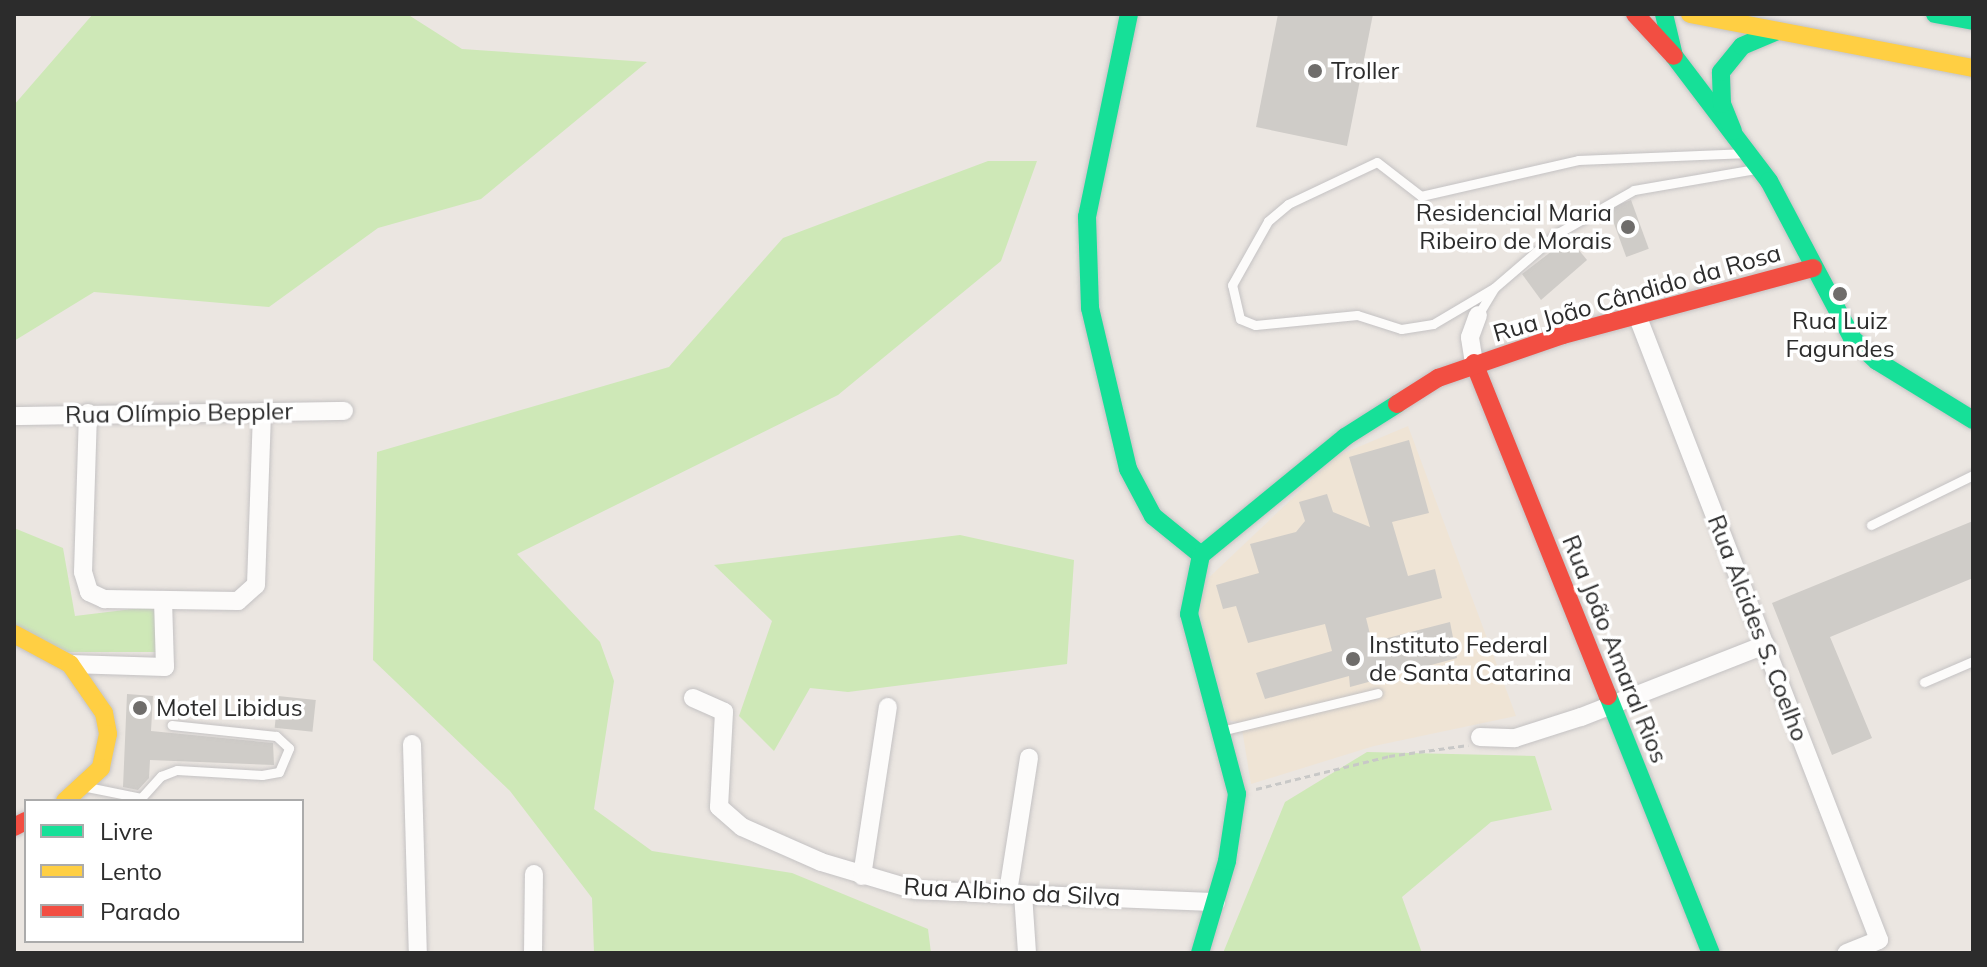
<!DOCTYPE html>
<html>
<head>
<meta charset="utf-8">
<style>
	body { margin:0 }
	#map { position:relative; width:1987px; height:967px; overflow:hidden; background:#ebe6e1; font-family:Mulish,sans-serif }
	div>[style] { position:absolute }
	.education>* { inset:0; background:#efe4d5 }
	.green>* { inset:0; background:#cee8b7 }
	.building>* { inset:0; background:#cfccc8; transform-origin:0 0 }
	.path>* { height:3px; margin-top:-1.5px; transform-origin:0; background:repeating-linear-gradient(90deg,#c8c8c7 0 6px,transparent 0 10px) }
	.roads { filter:drop-shadow(0 0 2px #c4c2c3) drop-shadow(0 0 2px #c4c2c3) }
	.lane>* { height:9px; margin:-4.5px; padding:0 4.5px; transform-origin:4.5px; border-radius:4.5px; background:#fcfbfa }
	.street>* { height:18px; margin:-9px; padding:0 9px; transform-origin:9px; border-radius:9px; background:#fcfbfa }
	.fast>* { height:18px; margin:-9px; padding:0 9px; transform-origin:9px; border-radius:9px; background:#16e098 }
	.slow>* { height:18px; margin:-9px; padding:0 9px; transform-origin:9px; border-radius:9px; background:#ffcf43 }
	.jam>* { height:18px; margin:-9px; padding:0 9px; transform-origin:9px; border-radius:9px; background:#f24e42 }
	.dots>* { width:22px; height:22px; translate:-50% -50%; box-sizing:border-box; border:4px solid #fff; border-radius:50% }
	span { translate:-50% -50%; white-space:nowrap; text-align:center; line-height:1.15; -webkit-text-stroke:7px #fff; paint-order:stroke }
	.poi-label { font-size:24px; color:#2c2c2c }
	.left { translate:0 -50%; text-align:left }
	.right { translate:-100% -50%; text-align:right }
	.street-label { font-size:24px; color:#2c2c2c }
	.frame { position:absolute; inset:0; border:16px solid #2c2c2c; pointer-events:none }
	.legend { position:absolute; left:24px; top:799px; width:280px; height:144px; box-sizing:border-box; background:#fff; border:2px solid #ababab; margin:0; padding:10px 14px; list-style:none; font-size:24px; color:#2c2c2c }
	.legend li { display:flex; align-items:center; gap:16px; height:40px }
	.legend b { width:40px; border:2px solid #ababab }
</style>
</head>
<body>
<div id="map">
	<div class="education">
		<div style="clip-path:polygon(1408px 426px,1516px 716px,1374px 746px,1251px 784px,1241px 723px,1228px 720px,1198px 604px,1200px 586px,1337px 456px)"></div>
	</div>
	<div class="green">
		<div style="clip-path:polygon(93px 14px,407px 14px,462px 49px,647px 62px,481px 199px,378px 228px,269px 307px,94px 292px,14px 341px,14px 105px)"></div>
		<div style="clip-path:polygon(988px 161px,1037px 161px,1001px 261px,838px 395px,517px 554px,600px 642px,614px 681px,594px 809px,652px 851px,792px 873px,928px 929px,931px 953px,594px 953px,592px 898px,510px 791px,373px 660px,377px 452px,669px 367px,783px 238px)"></div>
		<div style="clip-path:polygon(14px 528px,63px 548px,75px 616px,157px 606px,160px 652px,68px 652px,14px 626px)"></div>
		<div style="clip-path:polygon(960px 535px,1074px 560px,1067px 664px,848px 692px,810px 688px,774px 751px,739px 716px,772px 621px,714px 565px)"></div>
		<div style="clip-path:polygon(1367px 752px,1535px 756px,1552px 810px,1491px 822px,1402px 897px,1422px 953px,1223px 953px,1285px 802px)"></div>
	</div>
	<div class="building">
		<div style="clip-path:polygon(1278px 14px,1373px 14px,1347px 146px,1256px 127px)"></div>
		<div style="left:1631px;top:200px;width:52px;height:24px;rotate:70deg"></div>
		<div style="clip-path:polygon(1569px 238px,1587px 260px,1541px 300px,1522px 274px)"></div>
		<div style="clip-path:polygon(1409px 440px,1429px 513px,1392px 522px,1408px 576px,1435px 569px,1442px 598px,1366px 618px,1372px 642px,1450px 622px,1457px 658px,1350px 687px,1349px 676px,1265px 699px,1256px 673px,1332px 651px,1325px 624px,1248px 643px,1236px 606px,1223px 609px,1216px 585px,1259px 573px,1250px 544px,1296px 532px,1305px 521px,1299px 502px,1327px 494px,1333px 512px,1370px 527px,1349px 457px)"></div>
		<div style="clip-path:polygon(1973px 521px,1973px 578px,1830px 637px,1872px 738px,1832px 755px,1772px 603px)"></div>
		<div style="clip-path:polygon(127px 694px,153px 696px,151px 731px,273px 743px,274px 765px,150px 760px,149px 778px,138px 790px,123px 787px)"></div>
		<div style="left:278px;top:696px;width:38px;height:32px;rotate:6deg"></div>
	</div>
	<div class="path">
		<div style="left:1256px;top:789px;width:137px;rotate:-13.9deg"></div>
		<div style="left:1389px;top:756px;width:80px;rotate:-7.9deg"></div>
	</div>
	<div class="roads">
		<div class="lane">
			<div style="left:1494px;top:288px;width:71px;rotate:149.5deg"></div>
			<div style="left:1433px;top:324px;width:32px;rotate:171deg"></div>
			<div style="left:1401px;top:329px;width:46px;rotate:-162.3deg"></div>
			<div style="left:1357px;top:315px;width:102px;rotate:174.4deg"></div>
			<div style="left:1255px;top:325px;width:16px;rotate:-158deg"></div>
			<div style="left:1240px;top:319px;width:35px;rotate:-103deg"></div>
			<div style="left:1232px;top:285px;width:73px;rotate:-60.6deg"></div>
			<div style="left:1268px;top:221px;width:26px;rotate:-40deg"></div>
			<div style="left:1288px;top:204px;width:98px;rotate:-25.3deg"></div>
			<div style="left:1377px;top:162px;width:56px;rotate:37.7deg"></div>
			<div style="left:1421px;top:196px;width:161px;rotate:-12.9deg"></div>
			<div style="left:1578px;top:160px;width:164px;rotate:-2.4deg"></div>
			<div style="left:1478px;top:315px;width:31px;rotate:-59deg"></div>
			<div style="left:1494px;top:288px;width:84px;rotate:-40.7deg"></div>
			<div style="left:1558px;top:233px;width:87px;rotate:-29.5deg"></div>
			<div style="left:1634px;top:190px;width:123px;rotate:-9.8deg"></div>
			<div style="left:1871px;top:525px;width:114px;rotate:-26.1deg"></div>
			<div style="left:1924px;top:682px;width:53px;rotate:-23.2deg"></div>
			<div style="left:1225px;top:730px;width:157px;rotate:-13.6deg"></div>
			<div style="left:87px;top:787px;width:55px;rotate:11.5deg"></div>
			<div style="left:141px;top:798px;width:30px;rotate:-48deg"></div>
			<div style="left:161px;top:776px;width:17px;rotate:-21deg"></div>
			<div style="left:177px;top:770px;width:85px;rotate:3.4deg"></div>
			<div style="left:262px;top:775px;width:17px;rotate:-10deg"></div>
			<div style="left:279px;top:772px;width:26px;rotate:-67deg"></div>
			<div style="left:289px;top:748px;width:18px;rotate:-137deg"></div>
			<div style="left:276px;top:736px;width:105px;rotate:-174deg"></div>
		</div>
		<div class="street">
			<div style="left:1637px;top:315px;width:670px;rotate:68.83deg"></div>
			<div style="left:1879px;top:940px;width:35px;rotate:158deg"></div>
			<div style="left:1474px;top:363px;width:26px;rotate:-99deg"></div>
			<div style="left:1470px;top:337px;width:23px;rotate:-70deg"></div>
			<div style="left:88px;top:413px;width:159px;rotate:91.8deg"></div>
			<div style="left:83px;top:572px;width:21px;rotate:73deg"></div>
			<div style="left:89px;top:592px;width:17px;rotate:25deg"></div>
			<div style="left:104px;top:599px;width:134px;rotate:0.9deg"></div>
			<div style="left:238px;top:601px;width:24px;rotate:-42deg"></div>
			<div style="left:256px;top:585px;width:173px;rotate:-88deg"></div>
			<div style="left:14px;top:416px;width:330px;rotate:-0.9deg"></div>
			<div style="left:70px;top:664px;width:95px;rotate:1.8deg"></div>
			<div style="left:165px;top:667px;width:67px;rotate:-91.7deg"></div>
			<div style="left:693px;top:698px;width:34px;rotate:24deg"></div>
			<div style="left:724px;top:712px;width:95px;rotate:93deg"></div>
			<div style="left:719px;top:807px;width:30px;rotate:41deg"></div>
			<div style="left:742px;top:827px;width:86px;rotate:23.9deg"></div>
			<div style="left:821px;top:862px;width:98px;rotate:16.6deg"></div>
			<div style="left:915px;top:890px;width:301px;rotate:2.3deg"></div>
			<div style="left:1480px;top:737px;width:35px;rotate:2deg"></div>
			<div style="left:1515px;top:738px;width:69px;rotate:-17.7deg"></div>
			<div style="left:1581px;top:717px;width:198px;rotate:-21.4deg"></div>
			<div style="left:412px;top:744px;width:209px;rotate:88.4deg"></div>
			<div style="left:862px;top:876px;width:171px;rotate:-81.3deg"></div>
			<div style="left:1008px;top:892px;width:136px;rotate:-81.1deg"></div>
			<div style="left:1023px;top:894px;width:59px;rotate:86.1deg"></div>
			<div style="left:533px;top:953px;width:79px;rotate:-89.3deg"></div>
		</div>
		<div class="fast">
			<div style="left:1129px;top:14px;width:207px;rotate:101.7deg"></div>
			<div style="left:1087px;top:217px;width:91px;rotate:88.1deg"></div>
			<div style="left:1090px;top:308px;width:165px;rotate:76.7deg"></div>
			<div style="left:1128px;top:469px;width:53px;rotate:62deg"></div>
			<div style="left:1153px;top:516px;width:62px;rotate:39.1deg"></div>
			<div style="left:1664px;top:14px;width:43px;rotate:76.6deg"></div>
			<div style="left:1674px;top:56px;width:157px;rotate:52.8deg"></div>
			<div style="left:1769px;top:181px;width:178px;rotate:62.1deg"></div>
			<div style="left:1852px;top:338px;width:34px;rotate:43deg"></div>
			<div style="left:1877px;top:361px;width:113px;rotate:31.6deg"></div>
			<div style="left:1935px;top:14px;width:39px;rotate:10deg"></div>
			<div style="left:1733px;top:131px;width:29px;rotate:-112deg"></div>
			<div style="left:1722px;top:104px;width:32px;rotate:-92deg"></div>
			<div style="left:1721px;top:72px;width:33px;rotate:-51deg"></div>
			<div style="left:1742px;top:46px;width:38px;rotate:-23deg"></div>
			<div style="left:1608px;top:696px;width:277px;rotate:68.2deg"></div>
			<div style="left:1200px;top:953px;width:96px;rotate:-73.6deg"></div>
			<div style="left:1227px;top:861px;width:68px;rotate:-81.5deg"></div>
			<div style="left:1237px;top:794px;width:186px;rotate:-104.9deg"></div>
			<div style="left:1189px;top:614px;width:60px;rotate:-78.5deg"></div>
			<div style="left:1201px;top:555px;width:186px;rotate:-39.3deg"></div>
			<div style="left:1345px;top:437px;width:62px;rotate:-32.4deg"></div>
		</div>
		<div class="slow">
			<div style="left:1690px;top:14px;width:288px;rotate:10.8deg"></div>
			<div style="left:14px;top:634px;width:64px;rotate:28.2deg"></div>
			<div style="left:70px;top:664px;width:60px;rotate:55.2deg"></div>
			<div style="left:104px;top:713px;width:21px;rotate:79deg"></div>
			<div style="left:108px;top:734px;width:35px;rotate:102deg"></div>
			<div style="left:101px;top:768px;width:49px;rotate:137.5deg"></div>
		</div>
		<div class="jam">
			<div style="left:1635px;top:14px;width:57px;rotate:47.1deg"></div>
			<div style="left:1474px;top:363px;width:359px;rotate:68.1deg"></div>
			<div style="left:1397px;top:404px;width:49px;rotate:-32.4deg"></div>
			<div style="left:1438px;top:378px;width:132px;rotate:-19deg"></div>
			<div style="left:1563px;top:335px;width:259px;rotate:-15deg"></div>
			<div style="left:14px;top:827px;width:13px;rotate:-27deg"></div>
		</div>
	</div>
	<div class="dots">
		<div style="left:1315px;top:71px;background:#6f6d6b"></div>
		<div style="left:1628px;top:227px;background:#6f6d6b"></div>
		<div style="left:1840px;top:294px;background:#6f6d6b"></div>
		<div style="left:1353px;top:659px;background:#6f6d6b"></div>
		<div style="left:140px;top:708px;background:#6f6d6b"></div>
	</div>
	<div class="poi-label">
		<span class="left" style="left:1331px;top:71px">Troller</span>
		<span class="right" style="left:1612px;top:227px">Residencial Maria<br>Ribeiro de Morais</span>
		<span style="left:1840px;top:335px">Rua Luiz<br>Fagundes</span>
		<span class="left" style="left:1369px;top:659px">Instituto Federal<br>de Santa Catarina</span>
		<span class="left" style="left:156px;top:708px">Motel Libidus</span>
	</div>
	<div class="street-label">
		<span style="left:1637px;top:293px;rotate:-16deg">Rua João Cândido da Rosa</span>
		<span style="left:179px;top:413px;rotate:-1deg">Rua Olímpio Beppler</span>
		<span style="left:1758px;top:628px;rotate:69deg">Rua Alcides S. Coelho</span>
		<span style="left:1615px;top:649px;rotate:68deg">Rua João Amaral Rios</span>
		<span style="left:1012px;top:892px;rotate:3deg">Rua Albino da Silva</span>
	</div>
	<div class="frame"></div>
	<ul class="legend">
	<li><b style="height:10px;background:#16e098"></b>Livre</li>
	<li><b style="height:10px;background:#ffcf43"></b>Lento</li>
	<li><b style="height:10px;background:#f24e42"></b>Parado</li>
	</ul>
</div>
</body>
</html>
